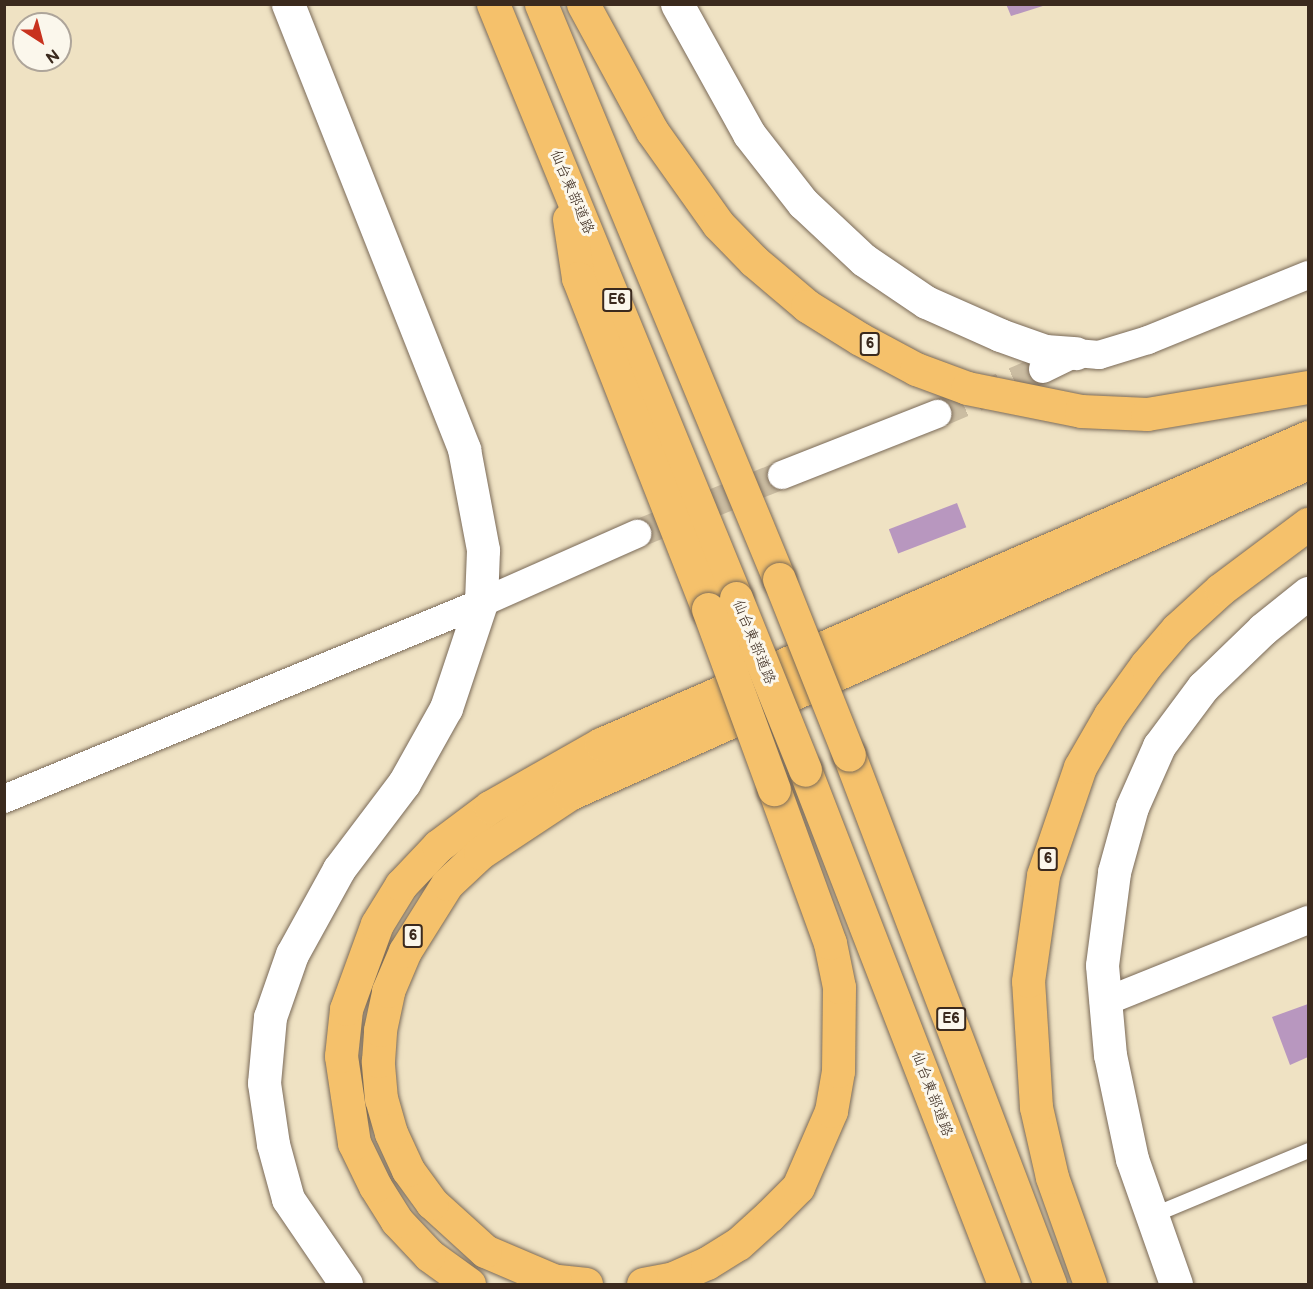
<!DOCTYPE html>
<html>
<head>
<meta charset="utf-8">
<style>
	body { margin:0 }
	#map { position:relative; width:1313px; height:1289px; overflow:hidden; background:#efe2c3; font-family:"Balsamiq Sans","Klee One",sans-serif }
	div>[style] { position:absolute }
	.building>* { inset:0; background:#b897bf; transform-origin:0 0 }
	.minor-tunnel>* { height:28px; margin-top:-14px; transform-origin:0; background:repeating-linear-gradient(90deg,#cbbda2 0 28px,transparent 0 42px) }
	.roads { filter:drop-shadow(0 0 2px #7a6a58) drop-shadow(0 0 2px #7a6a58) }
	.service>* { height:15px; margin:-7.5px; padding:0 7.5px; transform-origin:7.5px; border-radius:7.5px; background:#fff }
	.minor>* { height:28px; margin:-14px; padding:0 14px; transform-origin:14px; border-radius:14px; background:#fff }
	.tertiary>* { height:33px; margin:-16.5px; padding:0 16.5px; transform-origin:16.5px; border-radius:16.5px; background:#fff }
	.motorway>* { height:33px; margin:-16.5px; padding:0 16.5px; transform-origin:16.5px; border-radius:16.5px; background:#f5c16b }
	.bridges { filter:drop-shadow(0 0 2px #7a6a58) drop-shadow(0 0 2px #7a6a58) }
	.motorway-bridge>* { height:33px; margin:-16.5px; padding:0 16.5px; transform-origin:16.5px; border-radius:16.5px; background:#f5c16b }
	span { translate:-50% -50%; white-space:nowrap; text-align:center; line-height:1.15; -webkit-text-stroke:6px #fbf7ec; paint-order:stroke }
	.shield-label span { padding:2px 4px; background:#fbf7ec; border:2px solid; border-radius:4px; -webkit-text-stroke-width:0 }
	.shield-label { font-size:14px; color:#3b2a1e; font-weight:700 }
	.street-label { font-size:15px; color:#3b2a1e }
	.frame { position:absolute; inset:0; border:6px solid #3b2a1e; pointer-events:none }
	.north { position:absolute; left:12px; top:12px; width:60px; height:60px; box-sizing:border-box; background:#fbf7ec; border:2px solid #aea59a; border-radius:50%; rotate:144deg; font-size:16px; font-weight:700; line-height:24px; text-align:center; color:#3b2a1e }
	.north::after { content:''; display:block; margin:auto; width:21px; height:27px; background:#c8321e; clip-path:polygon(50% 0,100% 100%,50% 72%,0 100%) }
</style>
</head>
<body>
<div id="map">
	<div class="building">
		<div style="clip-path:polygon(1006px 4px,1046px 4px,1046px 5px,1011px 16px)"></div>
		<div style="left:957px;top:503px;width:26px;height:73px;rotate:69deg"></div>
		<div style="clip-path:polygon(1308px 1004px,1308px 1057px,1290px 1065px,1272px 1017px)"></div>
	</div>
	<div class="minor-tunnel">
		<div style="left:937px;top:414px;width:115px;rotate:-23deg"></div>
		<div style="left:637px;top:534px;width:157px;rotate:-22.1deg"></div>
	</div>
	<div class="roads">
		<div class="service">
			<div style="left:1152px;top:1215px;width:169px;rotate:-22.6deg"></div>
		</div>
		<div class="minor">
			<div style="left:1043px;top:369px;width:37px;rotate:-26deg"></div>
			<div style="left:1076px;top:353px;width:23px;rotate:5deg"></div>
			<div style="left:1099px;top:355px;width:51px;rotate:-17deg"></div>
			<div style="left:1148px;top:340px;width:173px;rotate:-22.1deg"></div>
			<div style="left:782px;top:475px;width:167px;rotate:-21.5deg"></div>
			<div style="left:4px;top:799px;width:516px;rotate:-22.34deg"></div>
			<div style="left:481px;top:603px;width:171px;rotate:-23.9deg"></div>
			<div style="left:1104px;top:1002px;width:220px;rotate:-21.9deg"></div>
		</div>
		<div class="tertiary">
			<div style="left:288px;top:4px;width:479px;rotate:68.4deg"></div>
			<div style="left:464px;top:449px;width:103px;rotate:79.3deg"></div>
			<div style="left:483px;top:550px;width:53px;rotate:92.2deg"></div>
			<div style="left:481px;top:603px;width:111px;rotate:108.4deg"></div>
			<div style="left:446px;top:708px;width:86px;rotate:119.2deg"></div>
			<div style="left:404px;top:783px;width:108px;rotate:127.1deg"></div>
			<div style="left:339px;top:869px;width:97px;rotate:118.9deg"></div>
			<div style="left:292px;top:954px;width:67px;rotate:109.2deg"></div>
			<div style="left:270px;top:1017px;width:66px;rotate:95.2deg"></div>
			<div style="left:264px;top:1083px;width:62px;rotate:81.6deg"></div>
			<div style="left:273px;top:1144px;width:57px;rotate:74.7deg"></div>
			<div style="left:288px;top:1199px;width:103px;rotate:55.7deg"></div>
			<div style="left:677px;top:4px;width:149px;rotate:61deg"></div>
			<div style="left:749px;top:134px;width:88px;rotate:52deg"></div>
			<div style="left:803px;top:203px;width:83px;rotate:43.1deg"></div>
			<div style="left:864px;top:260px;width:75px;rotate:34.1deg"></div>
			<div style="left:926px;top:302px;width:81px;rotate:24deg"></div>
			<div style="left:1000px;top:335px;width:48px;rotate:19.6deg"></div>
			<div style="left:1045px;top:351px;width:31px;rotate:4deg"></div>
			<div style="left:1176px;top:1284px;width:133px;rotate:-109.4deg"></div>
			<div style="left:1132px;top:1159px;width:106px;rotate:-101.9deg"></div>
			<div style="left:1110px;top:1055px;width:90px;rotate:-95.1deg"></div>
			<div style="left:1102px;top:965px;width:94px;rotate:-82.6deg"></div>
			<div style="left:1114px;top:872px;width:67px;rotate:-74.5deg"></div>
			<div style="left:1132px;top:807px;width:67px;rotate:-66.1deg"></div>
			<div style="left:1159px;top:746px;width:74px;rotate:-53.3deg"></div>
			<div style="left:1203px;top:687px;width:83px;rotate:-44deg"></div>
			<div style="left:1263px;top:629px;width:58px;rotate:-38.7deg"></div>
		</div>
		<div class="motorway">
			<div style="left:493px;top:4px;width:642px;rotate:67.75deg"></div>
			<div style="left:541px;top:4px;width:622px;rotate:67.51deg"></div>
			<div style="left:583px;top:4px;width:145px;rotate:61.5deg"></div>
			<div style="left:652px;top:131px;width:114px;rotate:54.6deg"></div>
			<div style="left:718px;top:224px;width:52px;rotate:45.8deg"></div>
			<div style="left:754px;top:261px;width:70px;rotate:40.3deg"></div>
			<div style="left:807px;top:306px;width:62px;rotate:31.9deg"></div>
			<div style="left:860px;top:339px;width:64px;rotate:28.2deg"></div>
			<div style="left:916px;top:369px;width:54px;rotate:20.4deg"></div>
			<div style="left:967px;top:388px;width:116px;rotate:11.4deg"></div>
			<div style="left:1081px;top:411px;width:66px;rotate:2.6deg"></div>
			<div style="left:1147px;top:414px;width:163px;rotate:-9.5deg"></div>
			<div style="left:569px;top:219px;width:60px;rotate:81.3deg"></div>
			<div style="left:578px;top:278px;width:356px;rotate:68.6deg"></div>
			<div style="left:849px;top:755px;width:566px;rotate:69.2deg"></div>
			<div style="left:805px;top:770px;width:551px;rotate:68.84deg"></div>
			<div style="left:469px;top:1284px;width:49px;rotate:-144.1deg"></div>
			<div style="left:429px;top:1255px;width:47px;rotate:-133.3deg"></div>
			<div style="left:397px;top:1221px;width:41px;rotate:-122.2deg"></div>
			<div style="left:375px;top:1186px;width:48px;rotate:-116deg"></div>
			<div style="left:354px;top:1143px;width:88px;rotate:-98.5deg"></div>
			<div style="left:341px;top:1056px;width:47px;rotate:-83.9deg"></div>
			<div style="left:346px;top:1009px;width:90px;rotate:-70deg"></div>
			<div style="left:377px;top:924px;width:46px;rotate:-58.4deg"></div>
			<div style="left:401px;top:885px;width:54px;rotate:-46.5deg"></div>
			<div style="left:438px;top:846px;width:65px;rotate:-36.9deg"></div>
			<div style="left:490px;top:807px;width:128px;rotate:-29.6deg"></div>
			<div style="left:601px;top:744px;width:771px;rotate:-23.47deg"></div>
			<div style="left:586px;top:1284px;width:31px;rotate:-174deg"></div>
			<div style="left:555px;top:1281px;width:76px;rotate:-156.8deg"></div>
			<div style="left:485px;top:1251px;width:72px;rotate:-137.8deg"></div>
			<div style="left:432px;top:1203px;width:41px;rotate:-126deg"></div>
			<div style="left:408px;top:1170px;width:41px;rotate:-114.7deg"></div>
			<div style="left:391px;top:1133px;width:35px;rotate:-106deg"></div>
			<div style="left:381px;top:1099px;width:38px;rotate:-95deg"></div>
			<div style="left:378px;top:1061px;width:31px;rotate:-86deg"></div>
			<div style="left:380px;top:1030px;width:40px;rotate:-78deg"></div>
			<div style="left:388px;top:991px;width:43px;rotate:-67deg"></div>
			<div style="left:405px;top:951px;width:79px;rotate:-57.9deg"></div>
			<div style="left:447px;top:884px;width:45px;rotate:-43.2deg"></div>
			<div style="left:480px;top:853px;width:107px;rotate:-33.5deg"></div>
			<div style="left:569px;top:794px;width:810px;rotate:-24.13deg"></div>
			<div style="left:643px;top:1284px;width:31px;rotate:-11deg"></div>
			<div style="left:673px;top:1278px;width:37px;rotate:-24deg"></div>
			<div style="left:707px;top:1263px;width:36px;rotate:-32deg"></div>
			<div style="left:738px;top:1244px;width:42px;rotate:-42.1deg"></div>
			<div style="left:769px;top:1216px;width:41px;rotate:-45deg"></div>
			<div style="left:798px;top:1187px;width:83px;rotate:-66.5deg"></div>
			<div style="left:831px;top:1111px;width:41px;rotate:-80.1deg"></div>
			<div style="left:838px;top:1071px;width:84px;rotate:-89.3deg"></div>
			<div style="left:839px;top:987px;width:45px;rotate:-101.6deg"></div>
			<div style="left:830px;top:943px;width:164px;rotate:-110deg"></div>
			<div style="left:1090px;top:1284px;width:114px;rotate:-109.6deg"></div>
			<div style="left:1052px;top:1177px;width:72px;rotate:-102.9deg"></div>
			<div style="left:1036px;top:1107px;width:126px;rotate:-93.6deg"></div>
			<div style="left:1028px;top:981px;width:107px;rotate:-81.9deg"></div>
			<div style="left:1043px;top:875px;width:114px;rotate:-71.1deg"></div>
			<div style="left:1080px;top:767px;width:60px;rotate:-60deg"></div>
			<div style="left:1110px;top:715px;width:62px;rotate:-54.2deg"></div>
			<div style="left:1146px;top:665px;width:48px;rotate:-49.3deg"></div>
			<div style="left:1177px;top:629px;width:59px;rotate:-42.3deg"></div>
			<div style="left:1221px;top:589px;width:109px;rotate:-36.8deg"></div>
		</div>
	</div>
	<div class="bridges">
		<div class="motorway-bridge">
			<div style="left:779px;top:579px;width:189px;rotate:68.3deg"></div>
			<div style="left:736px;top:598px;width:185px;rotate:68.1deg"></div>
			<div style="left:708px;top:609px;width:192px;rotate:69.9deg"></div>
		</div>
	</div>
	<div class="shield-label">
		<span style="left:617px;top:300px">E6</span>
		<span style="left:870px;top:344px">6</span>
		<span style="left:1048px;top:859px">6</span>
		<span style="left:413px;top:936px">6</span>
		<span style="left:951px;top:1019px">E6</span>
	</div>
	<div class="street-label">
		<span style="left:572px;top:192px;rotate:67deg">仙台東部道路</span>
		<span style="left:754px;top:642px;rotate:68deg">仙台東部道路</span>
		<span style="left:932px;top:1094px;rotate:69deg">仙台東部道路</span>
	</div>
	<div class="frame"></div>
	<div class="north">N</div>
</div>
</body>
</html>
